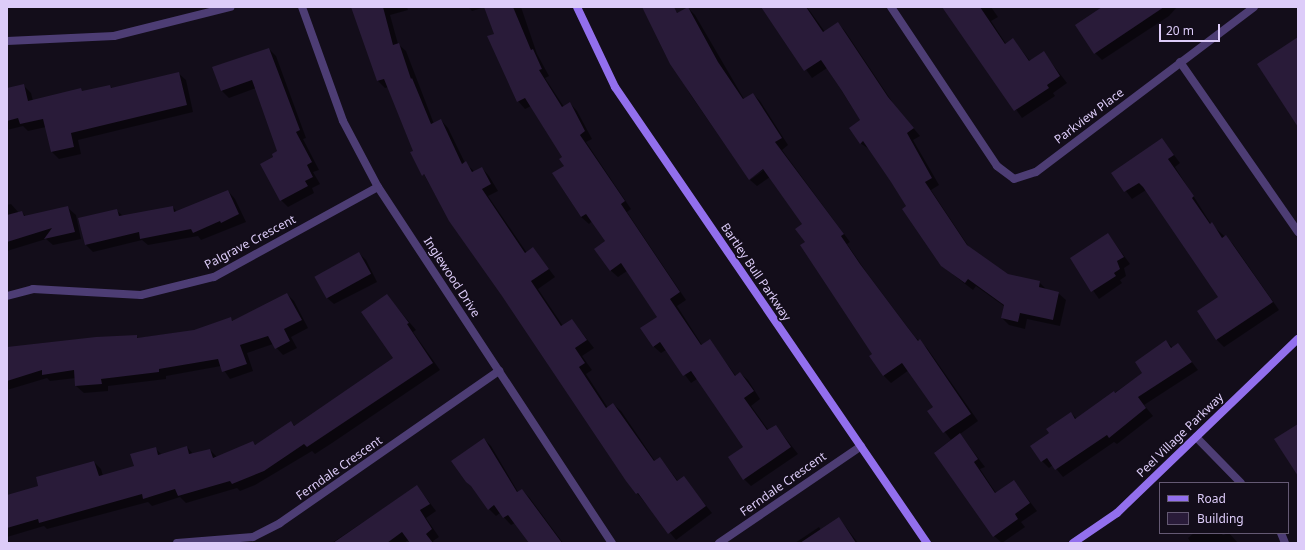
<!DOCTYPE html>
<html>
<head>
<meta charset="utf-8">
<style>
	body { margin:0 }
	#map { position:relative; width:1305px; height:550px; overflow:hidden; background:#130d1a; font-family:"Noto Sans",sans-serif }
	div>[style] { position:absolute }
	.shadow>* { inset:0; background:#0007 }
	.building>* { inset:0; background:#291b39; transform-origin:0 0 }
	.street>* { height:8px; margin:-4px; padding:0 4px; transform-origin:4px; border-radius:4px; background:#4d3d74 }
	.secondary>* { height:8px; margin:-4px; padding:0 4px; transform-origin:4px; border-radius:4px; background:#926fed }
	span { translate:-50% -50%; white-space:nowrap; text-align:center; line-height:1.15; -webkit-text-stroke:3.5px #130d1a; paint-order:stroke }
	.street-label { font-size:12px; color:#ddccf9 }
	.frame { position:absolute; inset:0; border:8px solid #ddccf9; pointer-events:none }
	.legend { position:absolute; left:1159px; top:482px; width:130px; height:52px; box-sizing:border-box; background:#130d1a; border:1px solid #645973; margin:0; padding:5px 7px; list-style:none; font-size:12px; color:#ddccf9 }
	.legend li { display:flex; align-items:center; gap:8px; height:20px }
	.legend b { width:20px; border:1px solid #645973 }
	.scale { position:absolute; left:1159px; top:24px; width:61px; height:18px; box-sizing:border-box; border:2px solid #ddccf9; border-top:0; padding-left:5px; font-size:12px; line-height:14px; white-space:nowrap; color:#ddccf9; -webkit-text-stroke:3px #130d1a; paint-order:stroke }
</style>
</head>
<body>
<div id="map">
	<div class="shadow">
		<div style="clip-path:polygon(353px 7px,407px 7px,408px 10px,390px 15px,398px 44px,406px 51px,434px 124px,441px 120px,448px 128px,465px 163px,475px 172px,482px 168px,489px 176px,498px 191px,488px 196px,527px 253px,533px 248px,555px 277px,538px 289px,563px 326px,572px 320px,594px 348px,582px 356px,592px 370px,586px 374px,608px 408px,613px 404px,621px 411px,655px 461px,660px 458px,678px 481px,683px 477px,712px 513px,676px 540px,627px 481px,503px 295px,450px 221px,412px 153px,414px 151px,389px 87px,385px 88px,378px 81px)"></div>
		<div style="clip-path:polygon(468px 7px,521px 7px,537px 54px,549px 76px,545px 78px,564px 107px,570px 103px,577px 111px,592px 139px,586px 142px,631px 209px,627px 212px,686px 300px,677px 306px,702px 345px,709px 340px,736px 376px,740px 373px,748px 380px,760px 399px,751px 406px,769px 431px,776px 426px,798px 454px,751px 486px,744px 479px,744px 447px,697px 379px,691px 383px,666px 350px,661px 353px,653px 346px,659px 317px,627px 271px,618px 277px,610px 270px,606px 242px,592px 221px,589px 224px,581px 217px,553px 174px,565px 166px,563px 157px,531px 106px,525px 109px,518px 101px,485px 7px,472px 11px)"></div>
		<div style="clip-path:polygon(642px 7px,669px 7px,678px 13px,688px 8px,695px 15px,744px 99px,753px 94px,760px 101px,788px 145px,782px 150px,850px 242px,847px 244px,867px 273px,915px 337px,927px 348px,978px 421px,960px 434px,985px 467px,980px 469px,996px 493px,1014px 481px,1037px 511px,1021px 522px,1025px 527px,1002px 543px,994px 536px,935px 452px,951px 440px,929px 411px,934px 407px,909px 370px,891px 383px,884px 376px,870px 356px,873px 354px,806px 242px,803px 224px,770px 177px,757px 186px,750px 180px,768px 167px,749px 179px,690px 94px)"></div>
		<div style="clip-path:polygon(761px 7px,807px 7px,825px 32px,838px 23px,845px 31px,895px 106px,920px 136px,913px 140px,939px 185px,931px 190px,971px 250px,1007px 275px,1039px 282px,1047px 290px,1058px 293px,1066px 300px,1060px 326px,1027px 319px,1025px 329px,1009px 325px,1002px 318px,1004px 306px,976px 286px,973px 290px,942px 266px,908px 206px,869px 149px,860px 143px,861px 121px,827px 68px,812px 78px)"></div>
		<div style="clip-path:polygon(944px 7px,991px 7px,998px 17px,991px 21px,1006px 44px,1013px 39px,1030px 61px,1043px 52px,1067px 83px,1053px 93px,1055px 96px,1022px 118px)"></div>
		<div style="clip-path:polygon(1104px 7px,1177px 7px,1169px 16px,1102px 60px,1095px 53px)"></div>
		<div style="clip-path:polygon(269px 49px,276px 56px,306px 138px,303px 139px,319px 170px,313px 172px,320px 184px,312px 188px,314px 193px,288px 207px,281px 200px,274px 157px,279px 152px,256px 88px,229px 98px,222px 91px,214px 68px)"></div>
		<div style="clip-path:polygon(178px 73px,186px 80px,193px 112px,78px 140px,81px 154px,59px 159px,52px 152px,46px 127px,28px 131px,23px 126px,7px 130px,7px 89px,24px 86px,31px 93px,33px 101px,80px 89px,83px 92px,110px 86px,113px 89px)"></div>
		<div style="clip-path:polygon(1162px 139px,1180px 163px,1175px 167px,1211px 224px,1233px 244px,1279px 310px,1224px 347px,1217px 340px,1219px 297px,1146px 190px,1132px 199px,1112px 173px)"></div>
		<div style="clip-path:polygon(228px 191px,235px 199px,246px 222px,201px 240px,198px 236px,148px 245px,142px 240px,93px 252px,86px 245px,79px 219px,116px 210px,123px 216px,173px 207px,177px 212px)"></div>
		<div style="clip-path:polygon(11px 204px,19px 213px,22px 212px,26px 217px,68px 208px,76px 215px,81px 239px,53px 245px,46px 239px,7px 251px,7px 205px)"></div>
		<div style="clip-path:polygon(1108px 234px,1130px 264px,1124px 268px,1126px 276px,1120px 280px,1122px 283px,1099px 299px,1071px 259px)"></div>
		<div style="clip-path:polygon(359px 253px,366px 260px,377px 282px,334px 304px,326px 297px)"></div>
		<div style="clip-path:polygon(287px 294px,294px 301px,308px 328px,291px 337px,297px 348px,283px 355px,273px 344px,247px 353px,253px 371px,230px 379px,221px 366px,166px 376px,166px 379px,108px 386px,108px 391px,84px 393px,76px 386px,76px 378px,50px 381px,47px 378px,7px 390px,7px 349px,136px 336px,138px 338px,194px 331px,231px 319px,234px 322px)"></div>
		<div style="clip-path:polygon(387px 296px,416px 330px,413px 332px,440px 370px,332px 443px,315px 454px,312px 451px,255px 485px,240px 491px,237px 488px,186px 503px,180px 497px,152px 506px,148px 502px,47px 529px,44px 526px,7px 537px,7px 496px,40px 486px,94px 462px,101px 469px,103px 476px,135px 467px,155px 448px,162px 455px,187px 447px,193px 454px,210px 450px,217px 457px,253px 442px,256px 445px,291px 422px,295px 426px,394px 359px)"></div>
		<div style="clip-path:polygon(1166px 341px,1173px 348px,1178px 344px,1198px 370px,1144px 405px,1153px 416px,1117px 444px,1114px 442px,1063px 477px,1053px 465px,1049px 468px,1042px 461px,1051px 433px,1071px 413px,1077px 419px,1143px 373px)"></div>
		<div style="clip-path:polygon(484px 439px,491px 446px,518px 492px,522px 490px,529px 497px,563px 543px,530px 543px,515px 523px,511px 525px,500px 513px,496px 516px,489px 509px)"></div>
		<div style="clip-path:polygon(417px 486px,436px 511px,426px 518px,439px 537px,433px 541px,434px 543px,413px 543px,410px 539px,404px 543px,332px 543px)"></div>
		<div style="clip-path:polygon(839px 518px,858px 543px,795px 543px,819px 527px,821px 530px)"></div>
		<div style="clip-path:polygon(1194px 533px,1221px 533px,1223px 535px,1229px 533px,1238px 543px,1191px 543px,1188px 538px)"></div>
	</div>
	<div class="building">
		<div style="clip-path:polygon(351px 7px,383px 7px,393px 45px,399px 43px,411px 79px,412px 78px,431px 124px,441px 119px,462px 164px,466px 161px,472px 172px,482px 167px,491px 184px,482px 189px,525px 253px,533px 247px,549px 269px,531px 281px,561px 326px,572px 319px,587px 340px,575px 348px,585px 363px,579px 367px,606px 408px,613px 403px,654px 461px,660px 457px,677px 481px,684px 476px,706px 506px,668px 534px,638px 493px,636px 494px,626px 481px,502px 296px,449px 221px,424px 174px,422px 176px,410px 152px,413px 151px,384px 79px,377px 81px)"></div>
		<div style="clip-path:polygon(484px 7px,513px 7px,531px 50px,533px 49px,542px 69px,539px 70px,562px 107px,570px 102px,585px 131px,580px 135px,625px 201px,621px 204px,680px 292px,670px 299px,701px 345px,710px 339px,735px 376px,740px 372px,754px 391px,744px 398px,767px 430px,776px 425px,791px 447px,743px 480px,728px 457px,743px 447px,691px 371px,683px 376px,660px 342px,653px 347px,640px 328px,657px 317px,621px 263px,610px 271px,594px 249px,605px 241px,586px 214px,581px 217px,552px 173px,564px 166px,559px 159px,562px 157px,525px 98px,517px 102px,487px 36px,494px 34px)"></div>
		<div style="clip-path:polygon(642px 7px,674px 7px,677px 13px,688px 7px,718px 62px,743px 99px,753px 93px,782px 138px,775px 142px,844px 234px,841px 236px,860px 264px,908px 328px,918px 341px,920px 339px,971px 414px,943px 433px,927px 411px,933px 407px,902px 363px,883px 376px,869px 356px,872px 354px,800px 245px,805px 242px,795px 229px,802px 224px,763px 169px,749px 180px,670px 64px)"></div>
		<div style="clip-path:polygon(761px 7px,806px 7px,823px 32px,838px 22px,888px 97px,914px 128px,907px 133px,932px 178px,925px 182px,967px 245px,1008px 274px,1040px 281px,1039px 287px,1059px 292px,1053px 320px,1020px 313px,1018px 322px,1001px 318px,1004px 305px,968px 279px,965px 283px,941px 266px,902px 209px,906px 206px,891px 182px,863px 141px,860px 144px,849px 128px,860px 120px,842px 91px,821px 60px,804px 71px)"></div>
		<div style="clip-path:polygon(942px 7px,980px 7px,1005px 44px,1013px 38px,1029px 61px,1044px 51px,1060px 76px,1047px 85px,1049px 88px,1014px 111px)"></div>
		<div style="clip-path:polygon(1102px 7px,1164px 7px,1094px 54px,1075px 25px)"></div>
		<div style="clip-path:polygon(1298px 37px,1298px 127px,1257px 64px)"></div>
		<div style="clip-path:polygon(269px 48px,300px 130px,296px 132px,312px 162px,307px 165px,313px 177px,305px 181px,308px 186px,280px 201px,260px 164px,273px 157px,272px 154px,277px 151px,252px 80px,221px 91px,212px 67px)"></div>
		<div style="clip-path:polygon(179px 72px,187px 105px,71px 133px,74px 147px,51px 152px,43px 119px,20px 124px,18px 118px,7px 121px,7px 88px,24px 84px,28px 101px,81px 88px,82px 91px,110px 85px,111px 88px)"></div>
		<div style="clip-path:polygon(1162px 138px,1174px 155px,1168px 159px,1194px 196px,1192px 198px,1210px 224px,1212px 222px,1222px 238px,1226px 235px,1273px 302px,1216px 340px,1197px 311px,1218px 297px,1143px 187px,1139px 183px,1124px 192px,1111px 173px)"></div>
		<div style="clip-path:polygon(228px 190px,239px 214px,221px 223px,220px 221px,193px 233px,191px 229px,140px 239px,139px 232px,85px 245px,78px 218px,117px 209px,119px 216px,173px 206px,174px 212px)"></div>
		<div style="clip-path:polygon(68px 206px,75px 232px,44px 239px,52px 228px,7px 242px,7px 215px,22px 211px,24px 216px)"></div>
		<div style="clip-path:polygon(1108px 233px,1124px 257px,1117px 261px,1120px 269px,1114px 273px,1116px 276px,1091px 292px,1070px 258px)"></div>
		<div style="left:359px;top:252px;width:25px;height:51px;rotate:61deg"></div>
		<div style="clip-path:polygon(287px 293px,302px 320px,284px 329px,290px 341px,275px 349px,268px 336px,240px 345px,247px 364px,222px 372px,218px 359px,159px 369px,159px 372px,101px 379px,102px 384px,75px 386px,74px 370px,42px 375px,42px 370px,7px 381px,7px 347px,96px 337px,137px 335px,137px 338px,194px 330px,231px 317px,232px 321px)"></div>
		<div style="clip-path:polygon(387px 294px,409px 323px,407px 324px,433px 363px,307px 447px,304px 444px,264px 471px,232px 484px,230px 481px,178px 496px,175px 489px,143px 499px,142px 494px,39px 523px,38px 519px,7px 528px,7px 495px,38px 486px,36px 477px,94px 461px,99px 476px,134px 466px,130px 454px,156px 447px,158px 455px,187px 446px,189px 454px,210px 449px,213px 458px,253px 441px,255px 445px,291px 421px,294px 426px,393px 358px,361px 312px)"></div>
		<div style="clip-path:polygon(1166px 340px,1171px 348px,1178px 343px,1192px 362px,1138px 397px,1146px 408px,1109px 438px,1107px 435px,1055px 470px,1047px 458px,1041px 462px,1030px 446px,1049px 433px,1046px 429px,1071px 412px,1075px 419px,1114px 391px,1115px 393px,1142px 373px,1135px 362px)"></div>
		<div style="clip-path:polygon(1298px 424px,1298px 476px,1274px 439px)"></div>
		<div style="clip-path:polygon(960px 433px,978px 459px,974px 462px,995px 493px,1014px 480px,1030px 503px,1015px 514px,1018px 519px,993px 537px,934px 453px)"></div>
		<div style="clip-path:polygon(484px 438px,517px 492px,522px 489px,562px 543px,529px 543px,508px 515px,503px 518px,494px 505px,488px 510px,471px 486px,466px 482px,451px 461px)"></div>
		<div style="clip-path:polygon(417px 485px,430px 504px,420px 510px,432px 529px,426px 534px,433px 543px,410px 543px,402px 532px,387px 543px,333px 543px)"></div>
		<div style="clip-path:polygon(839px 517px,856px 543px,800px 543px)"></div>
	</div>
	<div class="street">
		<div style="left:302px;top:7px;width:121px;rotate:70.2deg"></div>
		<div style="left:343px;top:121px;width:75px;rotate:62.1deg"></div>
		<div style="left:378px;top:187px;width:426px;rotate:56.7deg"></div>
		<div style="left:891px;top:7px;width:191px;rotate:56.3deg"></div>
		<div style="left:997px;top:166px;width:21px;rotate:37deg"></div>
		<div style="left:1014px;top:179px;width:23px;rotate:-18deg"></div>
		<div style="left:1036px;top:172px;width:273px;rotate:-37.1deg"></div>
		<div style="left:7px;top:41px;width:107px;rotate:-2.7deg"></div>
		<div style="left:114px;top:36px;width:120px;rotate:-14deg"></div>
		<div style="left:1180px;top:62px;width:207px;rotate:55.2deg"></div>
		<div style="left:7px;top:296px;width:27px;rotate:-15deg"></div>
		<div style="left:33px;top:289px;width:108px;rotate:3.2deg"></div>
		<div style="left:141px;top:295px;width:75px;rotate:-13.9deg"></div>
		<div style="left:214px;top:277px;width:187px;rotate:-28.8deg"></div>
		<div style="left:1196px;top:437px;width:64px;rotate:45.6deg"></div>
		<div style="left:1281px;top:533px;width:11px;rotate:68deg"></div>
		<div style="left:177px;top:543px;width:76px;rotate:-4.5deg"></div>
		<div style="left:253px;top:537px;width:30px;rotate:-27deg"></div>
		<div style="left:280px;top:523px;width:267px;rotate:-34.8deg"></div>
		<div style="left:719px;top:543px;width:172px;rotate:-34.3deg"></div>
	</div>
	<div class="secondary">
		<div style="left:577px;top:7px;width:89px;rotate:64.6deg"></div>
		<div style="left:615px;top:87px;width:553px;rotate:55.62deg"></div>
		<div style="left:1073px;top:543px;width:53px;rotate:-34.3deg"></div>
		<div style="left:1117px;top:513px;width:251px;rotate:-43.9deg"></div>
	</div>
	<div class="street-label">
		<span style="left:1089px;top:116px;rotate:-37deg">Parkview Place</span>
		<span style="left:250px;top:242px;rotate:-28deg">Palgrave Crescent</span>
		<span style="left:756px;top:272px;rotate:56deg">Bartley Bull Parkway</span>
		<span style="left:452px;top:277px;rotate:57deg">Inglewood Drive</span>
		<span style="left:1180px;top:435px;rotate:-44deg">Peel Village Parkway</span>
		<span style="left:339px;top:468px;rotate:-35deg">Ferndale Crescent</span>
		<span style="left:783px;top:484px;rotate:-35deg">Ferndale Crescent</span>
	</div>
	<div class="frame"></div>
	<ul class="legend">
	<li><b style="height:5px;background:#926fed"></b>Road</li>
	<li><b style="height:11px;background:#291b39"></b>Building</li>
	</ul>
	<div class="scale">20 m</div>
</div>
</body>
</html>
